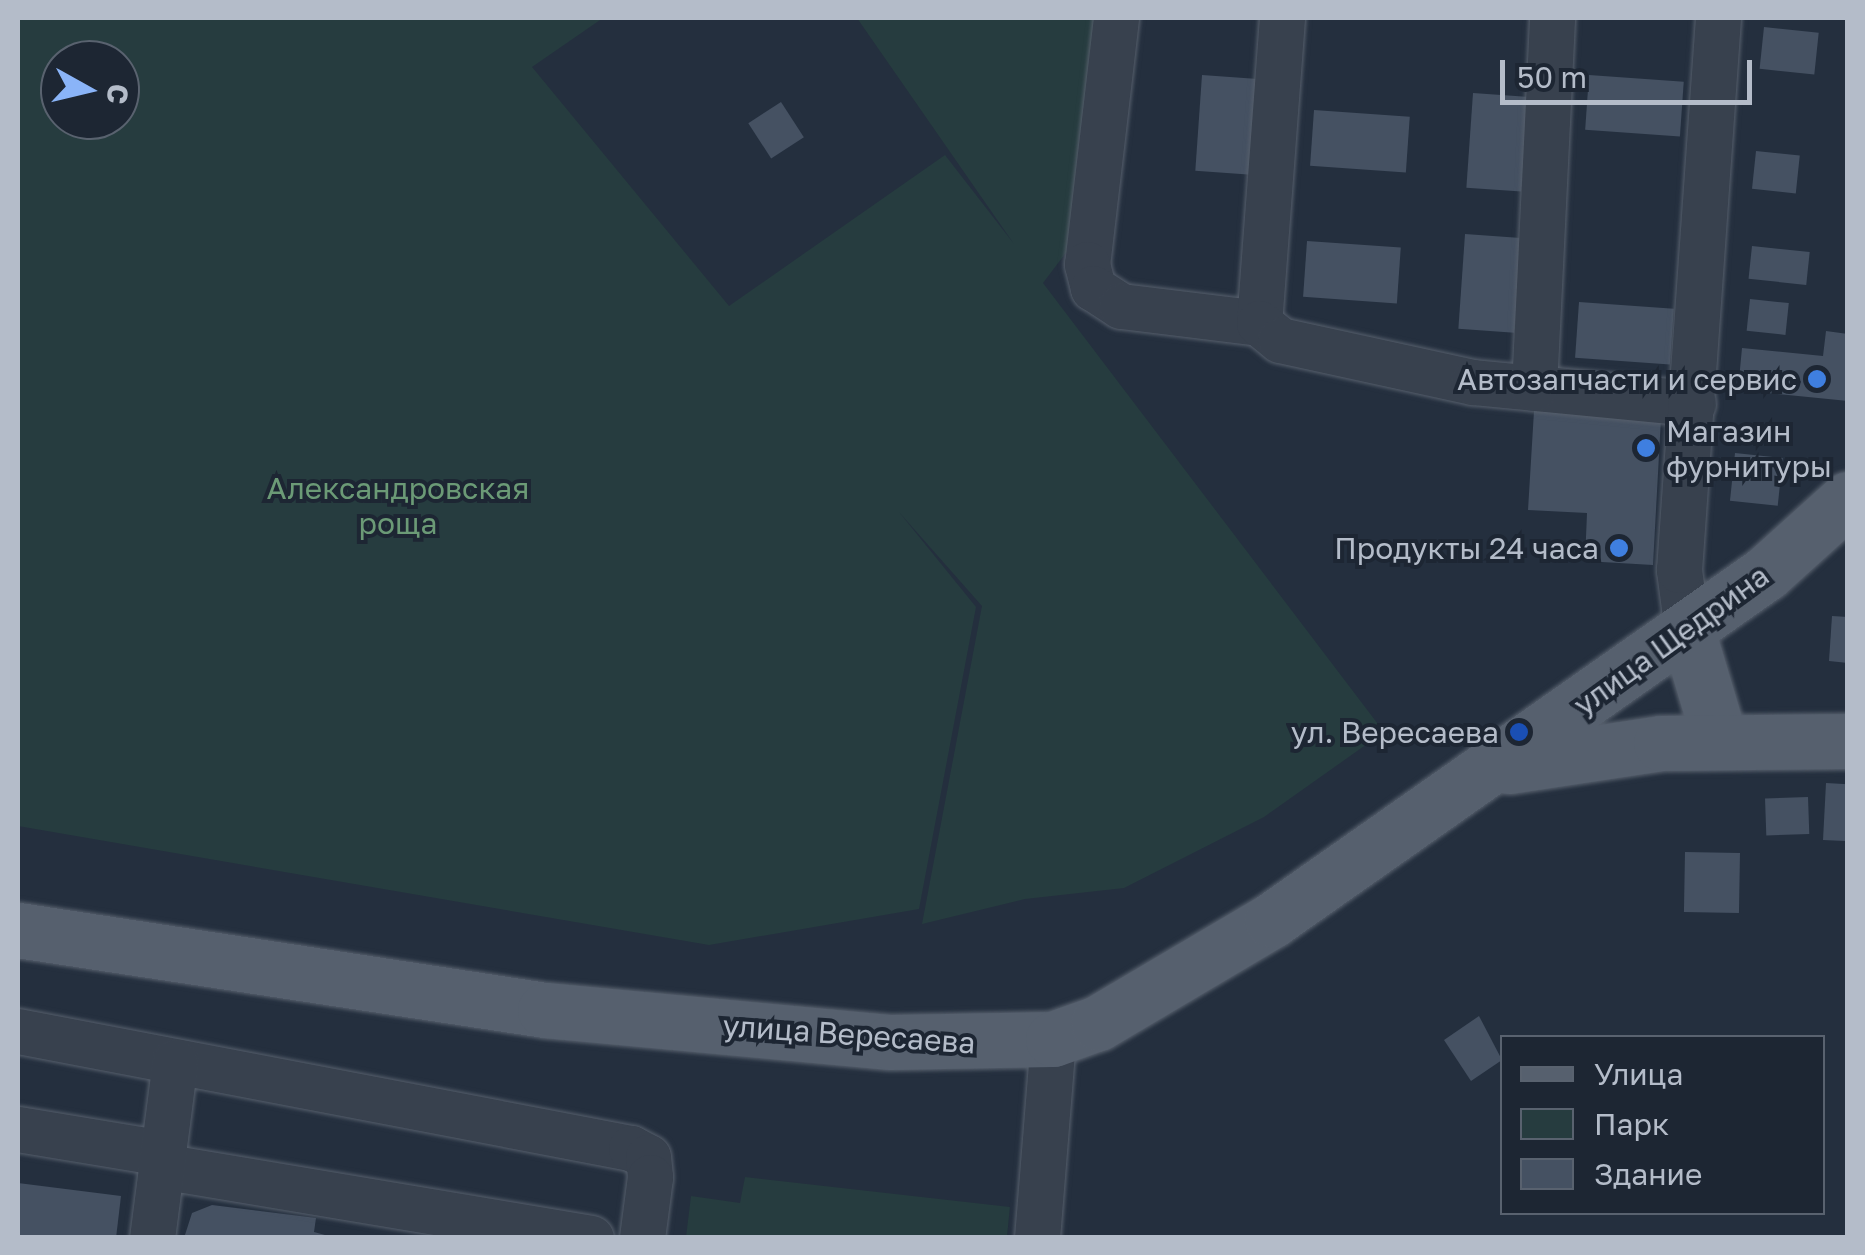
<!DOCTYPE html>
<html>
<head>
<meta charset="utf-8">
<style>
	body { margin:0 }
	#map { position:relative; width:1865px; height:1255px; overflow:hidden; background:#242f3e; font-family:"Golos Text",sans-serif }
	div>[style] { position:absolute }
	.green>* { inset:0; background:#263c3f }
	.building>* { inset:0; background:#455162; transform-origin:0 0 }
	.roads { filter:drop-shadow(0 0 2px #565f6c) drop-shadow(0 0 2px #565f6c) }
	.minor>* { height:45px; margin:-22.5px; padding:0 22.5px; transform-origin:22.5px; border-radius:22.5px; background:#38414e }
	.major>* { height:55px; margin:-27.5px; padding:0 27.5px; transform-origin:27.5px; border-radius:27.5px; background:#56606e }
	.dots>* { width:28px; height:28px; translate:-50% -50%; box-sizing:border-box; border:5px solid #1d2633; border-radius:50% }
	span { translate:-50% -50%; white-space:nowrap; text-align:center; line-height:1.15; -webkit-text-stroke:8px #1d2633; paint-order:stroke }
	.poi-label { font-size:30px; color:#b4bcc9 }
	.right { translate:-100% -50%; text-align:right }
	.left { translate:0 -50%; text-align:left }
	.park-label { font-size:30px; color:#6b9a76 }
	.street-label { font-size:30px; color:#b4bcc9 }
	.frame { position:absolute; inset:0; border:20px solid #b4bcc9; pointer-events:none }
	.legend { position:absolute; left:1500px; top:1035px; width:325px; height:180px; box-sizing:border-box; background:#1d2633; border:2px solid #59626f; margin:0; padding:12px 18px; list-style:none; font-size:30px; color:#b4bcc9 }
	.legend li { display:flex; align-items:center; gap:20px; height:50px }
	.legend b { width:50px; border:2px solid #59626f }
	.north { position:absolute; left:40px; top:40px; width:100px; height:100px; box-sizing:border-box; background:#1d2633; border:2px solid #59626f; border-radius:50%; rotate:98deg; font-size:28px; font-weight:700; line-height:40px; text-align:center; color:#b4bcc9 }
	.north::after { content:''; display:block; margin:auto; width:35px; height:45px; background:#8ab4f8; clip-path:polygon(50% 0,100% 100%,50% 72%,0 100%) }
	.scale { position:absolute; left:1500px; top:60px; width:252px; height:45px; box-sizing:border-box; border:5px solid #b4bcc9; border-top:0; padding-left:12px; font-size:30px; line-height:35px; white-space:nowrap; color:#b4bcc9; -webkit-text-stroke:8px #1d2633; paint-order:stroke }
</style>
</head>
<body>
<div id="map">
	<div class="green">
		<div style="clip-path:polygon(evenodd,18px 18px,603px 18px,532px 67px,729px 306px,945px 155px,1014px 244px,857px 18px,1102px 18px,1074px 242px,1043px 283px,1384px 732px,1264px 817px,1124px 888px,1025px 899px,922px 924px,982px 606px,899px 512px,976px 607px,919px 909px,709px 945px,18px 826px,18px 18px,60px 60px,120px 60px,120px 120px,60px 120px,60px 60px)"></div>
		<div style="clip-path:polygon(745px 1177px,1010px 1207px,1007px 1237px,686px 1237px,691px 1196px,740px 1203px)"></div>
	</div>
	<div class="building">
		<div style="left:1764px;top:27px;width:55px;height:42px;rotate:6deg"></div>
		<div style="left:1202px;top:75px;width:56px;height:96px;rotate:4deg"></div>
		<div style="left:1589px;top:75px;width:95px;height:55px;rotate:4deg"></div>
		<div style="left:1473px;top:93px;width:55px;height:95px;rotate:4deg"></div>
		<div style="left:781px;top:102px;width:42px;height:39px;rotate:57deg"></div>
		<div style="left:1314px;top:110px;width:96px;height:56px;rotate:4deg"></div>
		<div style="left:1756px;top:151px;width:44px;height:38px;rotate:6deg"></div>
		<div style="left:1465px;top:234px;width:56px;height:95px;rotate:4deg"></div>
		<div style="left:1307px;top:241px;width:94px;height:56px;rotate:4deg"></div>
		<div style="left:1752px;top:246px;width:58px;height:33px;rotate:6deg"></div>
		<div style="left:1750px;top:299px;width:39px;height:32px;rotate:6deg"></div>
		<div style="left:1579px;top:302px;width:95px;height:56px;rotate:4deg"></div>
		<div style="clip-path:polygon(1826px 331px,1848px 334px,1848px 401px,1738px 390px,1742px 348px,1823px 356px)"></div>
		<div style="clip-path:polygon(1534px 411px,1661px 418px,1653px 565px,1585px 561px,1587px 513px,1528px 510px)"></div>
		<div style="left:1735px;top:453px;width:48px;height:48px;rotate:6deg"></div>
		<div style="clip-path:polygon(1832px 616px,1848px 617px,1848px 663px,1829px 661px)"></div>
		<div style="left:1826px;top:783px;width:22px;height:57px;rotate:3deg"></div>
		<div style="left:1808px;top:797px;width:37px;height:43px;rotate:88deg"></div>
		<div style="left:1685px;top:852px;width:55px;height:60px;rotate:1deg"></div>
		<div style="clip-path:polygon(1479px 1016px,1502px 1060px,1471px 1081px,1444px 1040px)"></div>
		<div style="clip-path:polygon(18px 1183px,121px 1196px,116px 1238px,18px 1238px)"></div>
		<div style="clip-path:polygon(212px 1205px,316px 1218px,314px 1232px,336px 1238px,184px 1238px,192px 1213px)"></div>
	</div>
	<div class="roads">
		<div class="minor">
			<div style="left:1116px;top:18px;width:248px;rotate:96.7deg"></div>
			<div style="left:1087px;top:264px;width:25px;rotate:76deg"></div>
			<div style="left:1093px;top:288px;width:33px;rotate:33deg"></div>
			<div style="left:1121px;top:306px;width:139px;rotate:7deg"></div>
			<div style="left:1282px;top:18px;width:306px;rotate:94.3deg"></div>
			<div style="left:1259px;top:323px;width:27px;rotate:39deg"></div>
			<div style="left:1280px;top:340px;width:198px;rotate:12.3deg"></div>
			<div style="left:1473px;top:382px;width:221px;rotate:5.5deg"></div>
			<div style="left:1534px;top:388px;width:370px;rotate:-87.2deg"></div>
			<div style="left:1687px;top:630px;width:61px;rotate:-97.6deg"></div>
			<div style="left:1679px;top:570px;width:553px;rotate:-85.96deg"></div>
			<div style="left:18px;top:1031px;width:624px;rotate:10.81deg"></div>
			<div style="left:631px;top:1148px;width:19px;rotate:28deg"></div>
			<div style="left:648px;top:1157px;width:20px;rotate:84deg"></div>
			<div style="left:650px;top:1177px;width:62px;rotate:97.5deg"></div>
			<div style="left:18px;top:1129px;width:147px;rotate:9.4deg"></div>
			<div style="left:161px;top:1166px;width:436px;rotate:9.5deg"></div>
			<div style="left:152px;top:1238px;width:178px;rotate:-82.6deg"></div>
			<div style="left:1037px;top:1238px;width:200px;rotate:-85.4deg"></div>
		</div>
		<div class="major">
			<div style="left:1687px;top:630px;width:116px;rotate:73.4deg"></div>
			<div style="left:1509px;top:766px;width:154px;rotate:-8.6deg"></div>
			<div style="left:1661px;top:743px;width:187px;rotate:-0.6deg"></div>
			<div style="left:18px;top:930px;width:533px;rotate:8.63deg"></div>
			<div style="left:545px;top:1010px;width:347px;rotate:5.3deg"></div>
			<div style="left:891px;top:1042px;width:162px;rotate:-1.1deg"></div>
			<div style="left:1053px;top:1039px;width:48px;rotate:-19.6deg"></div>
			<div style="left:1098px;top:1023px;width:202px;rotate:-30.6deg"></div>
			<div style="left:1272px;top:920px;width:604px;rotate:-35.09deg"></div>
			<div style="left:1766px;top:573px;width:110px;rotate:-42.1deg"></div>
		</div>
	</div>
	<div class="dots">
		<div style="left:1817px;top:379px;background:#3f7fe0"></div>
		<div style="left:1646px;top:448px;background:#3f7fe0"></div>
		<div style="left:1619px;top:548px;background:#3f7fe0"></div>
		<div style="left:1519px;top:732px;background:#1a4fb4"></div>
	</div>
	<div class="poi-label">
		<span class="right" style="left:1797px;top:379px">Автозапчасти и сервис</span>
		<span class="left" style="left:1666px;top:448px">Магазин<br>фурнитуры</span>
		<span class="right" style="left:1599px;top:548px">Продукты 24 часа</span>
		<span class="right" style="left:1499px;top:732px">ул. Вересаева</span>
	</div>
	<div class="park-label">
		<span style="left:398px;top:505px">Александровская<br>роща</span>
	</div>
	<div class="street-label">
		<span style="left:1671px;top:640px;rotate:-36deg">улица Щедрина</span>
		<span style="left:849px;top:1034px;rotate:4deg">улица Вересаева</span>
	</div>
	<div class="frame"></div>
	<ul class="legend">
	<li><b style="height:12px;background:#56606e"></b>Улица</li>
	<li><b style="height:28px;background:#263c3f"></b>Парк</li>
	<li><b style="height:28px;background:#455162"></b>Здание</li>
	</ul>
	<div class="north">С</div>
	<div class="scale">50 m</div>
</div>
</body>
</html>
